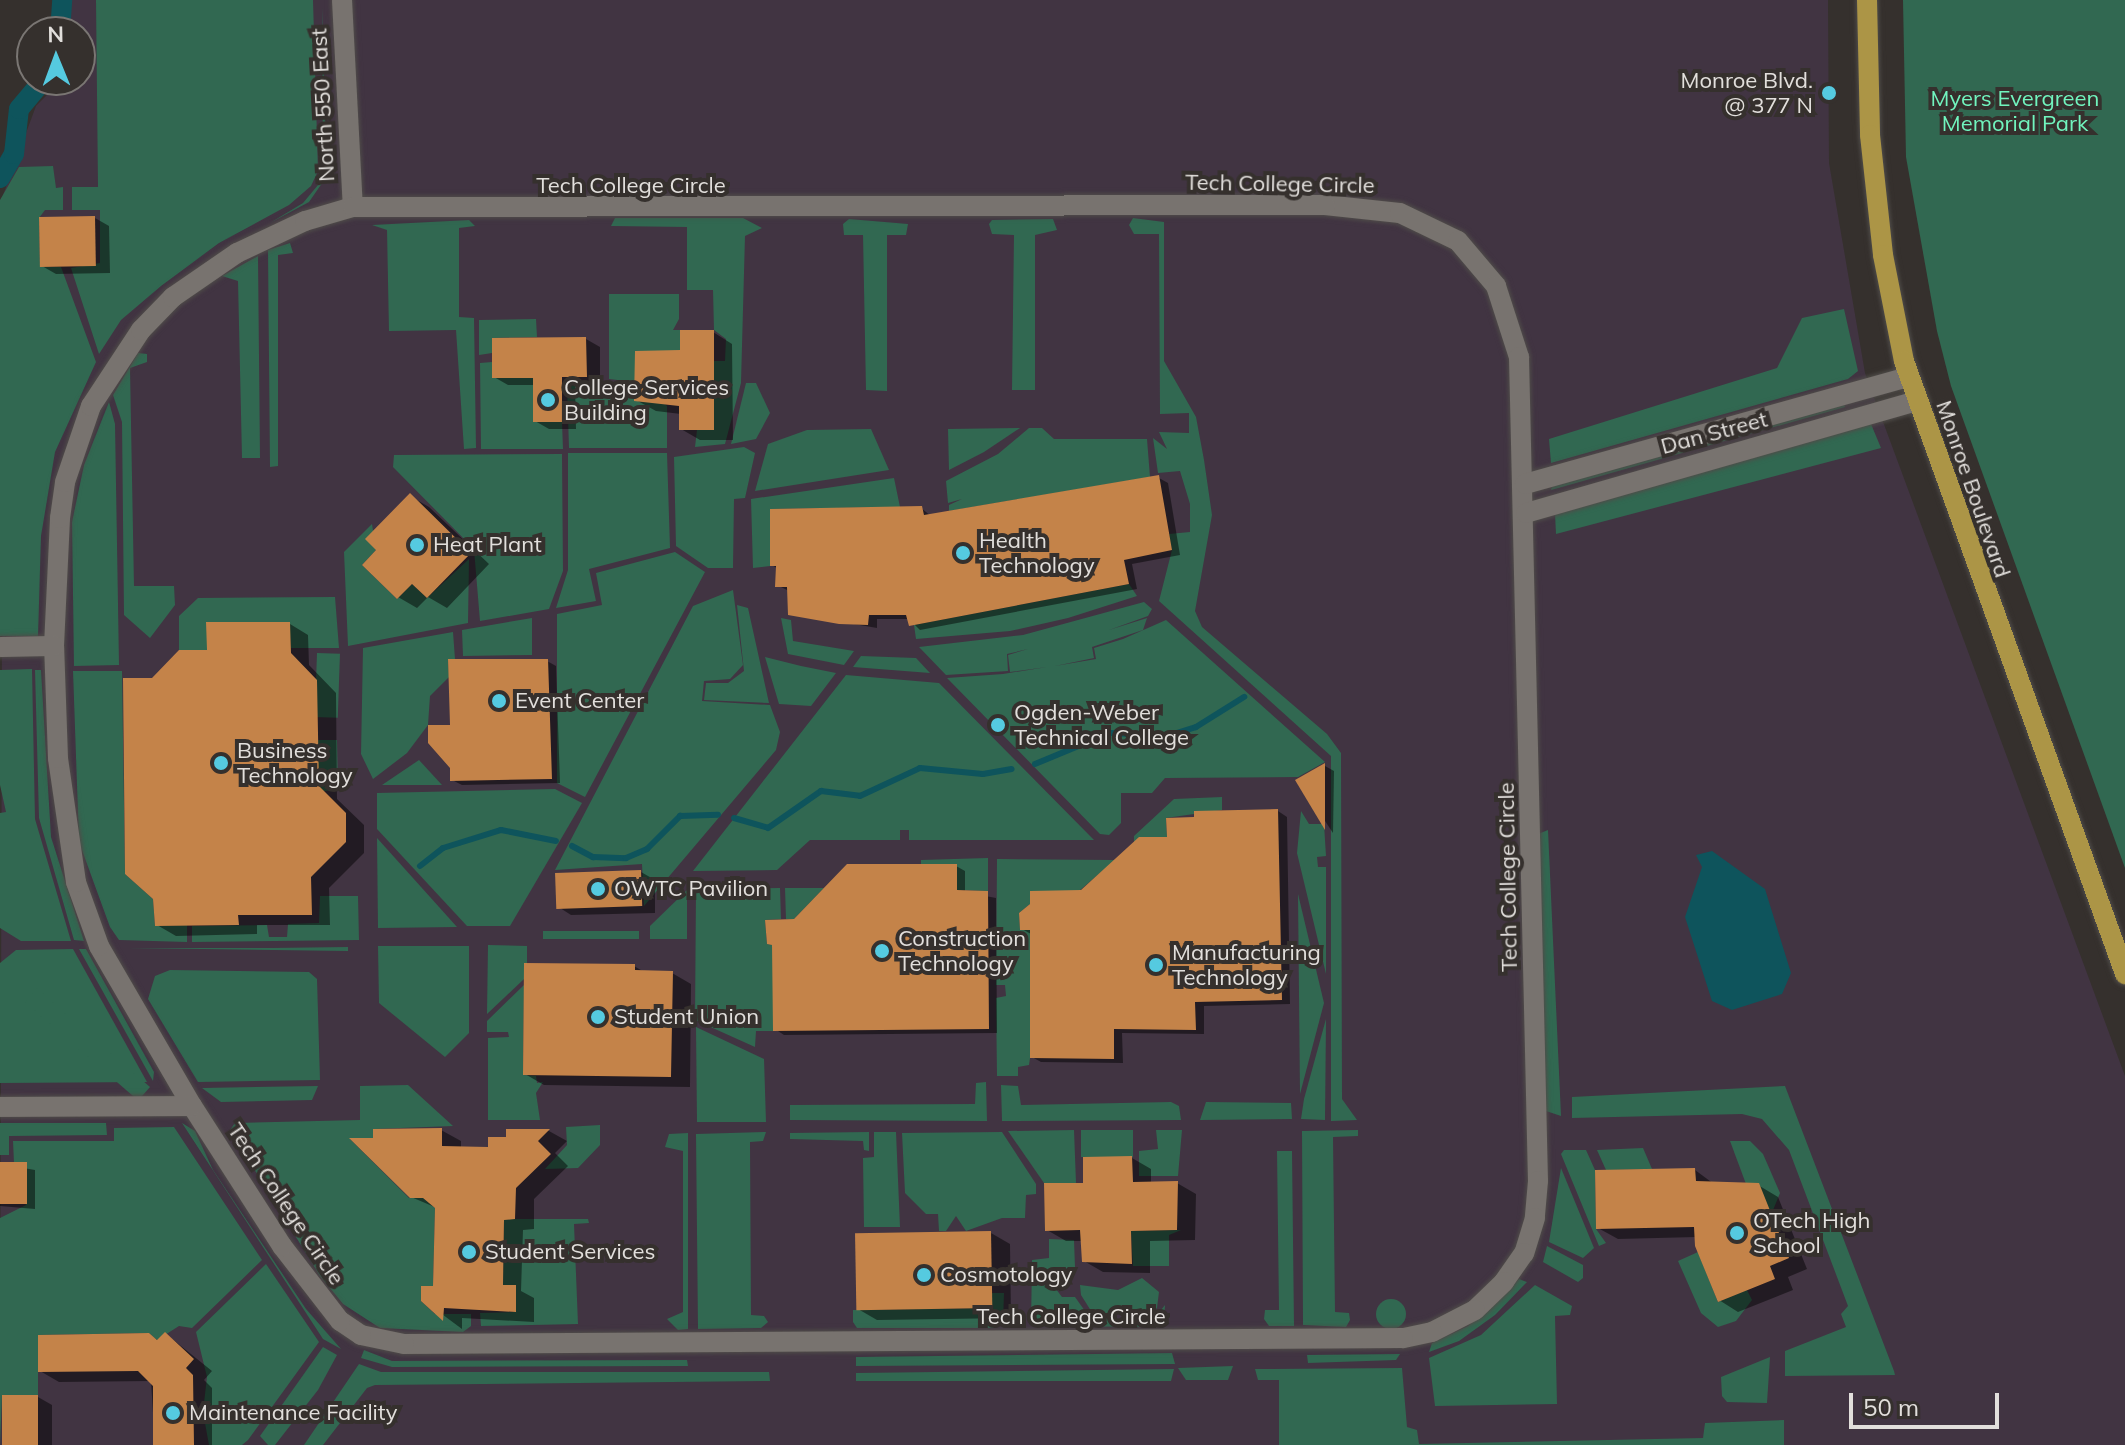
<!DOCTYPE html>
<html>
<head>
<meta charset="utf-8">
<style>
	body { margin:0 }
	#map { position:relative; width:2125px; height:1445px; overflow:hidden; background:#35302d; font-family:Mulish,sans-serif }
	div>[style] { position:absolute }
	.education>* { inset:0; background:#413442 }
	.green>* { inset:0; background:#316851; transform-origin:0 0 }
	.round { border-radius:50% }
	.water>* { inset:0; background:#0e545c }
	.shadow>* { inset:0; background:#0007 }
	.stream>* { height:6px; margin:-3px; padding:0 3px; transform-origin:3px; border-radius:3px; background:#0e545c }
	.canal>* { height:20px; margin:-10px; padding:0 10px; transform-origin:10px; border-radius:10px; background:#0e545c }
	.building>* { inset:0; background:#c48349; transform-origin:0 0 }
	.roads { filter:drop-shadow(0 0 2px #4f4c49) drop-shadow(0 0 2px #4f4c49) }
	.minor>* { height:20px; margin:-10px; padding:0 10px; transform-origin:10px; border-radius:10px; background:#78736f }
	.major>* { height:20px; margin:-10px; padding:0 10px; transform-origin:10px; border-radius:10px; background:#ac9546 }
	.dots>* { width:22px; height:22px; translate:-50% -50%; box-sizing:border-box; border:4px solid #35302d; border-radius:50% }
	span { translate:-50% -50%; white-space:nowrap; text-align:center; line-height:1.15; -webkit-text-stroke:8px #35302d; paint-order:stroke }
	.poi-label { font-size:22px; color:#e2dfdc }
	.right { translate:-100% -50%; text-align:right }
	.left { translate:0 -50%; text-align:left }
	.park-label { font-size:22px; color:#71f4be }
	.street-label { font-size:22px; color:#e2dfdc }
	.north { position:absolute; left:16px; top:16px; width:80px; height:80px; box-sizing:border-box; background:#35302d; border:2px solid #7a7673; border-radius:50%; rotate:359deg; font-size:22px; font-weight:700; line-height:32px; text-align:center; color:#e2dfdc }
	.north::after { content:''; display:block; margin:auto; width:28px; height:36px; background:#55cae0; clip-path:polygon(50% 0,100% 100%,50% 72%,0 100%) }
	.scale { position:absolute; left:1849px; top:1393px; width:150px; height:36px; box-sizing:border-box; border:4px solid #e2dfdc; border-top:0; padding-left:10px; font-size:24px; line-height:28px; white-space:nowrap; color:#e2dfdc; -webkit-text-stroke:6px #35302d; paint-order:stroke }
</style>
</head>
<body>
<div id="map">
	<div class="education">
		<div style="clip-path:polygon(70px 0,1828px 0,1829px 163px,1865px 373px,2125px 1076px,2125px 1445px,0 1445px,3px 195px,36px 106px,62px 80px,80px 80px,80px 32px,70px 32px)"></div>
	</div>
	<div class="green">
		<div style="clip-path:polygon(96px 0,313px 0,318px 171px,311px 186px,289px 205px,219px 243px,161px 286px,121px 320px,99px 354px,71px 268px,100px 263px,100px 210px,72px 210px,72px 187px,98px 187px)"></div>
		<div style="clip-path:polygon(1903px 0,2125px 0,2125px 868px,1951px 386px,1937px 331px,1906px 157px)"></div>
		<div style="clip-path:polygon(322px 7px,327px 176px,309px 202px,270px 223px,303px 203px,323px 179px)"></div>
		<div style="clip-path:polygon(53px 166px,56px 188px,63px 187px,63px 210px,45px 210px,39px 218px,40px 267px,61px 267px,96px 362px,55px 452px,41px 536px,38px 636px,0 636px,0 200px,19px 167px)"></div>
		<div style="clip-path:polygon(615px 218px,743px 218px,762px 228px,745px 236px,741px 383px,725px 444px,695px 447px,697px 430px,714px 430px,714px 361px,725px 361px,726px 339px,714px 330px,713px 290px,687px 290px,687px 227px,611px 226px)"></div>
		<div style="clip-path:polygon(1133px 218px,1164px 222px,1164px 361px,1196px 417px,1204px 460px,1212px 515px,1195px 611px,1202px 627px,1327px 734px,1341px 753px,1342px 1099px,1357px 1120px,1331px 1121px,1331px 756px,1159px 601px,1172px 550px,1169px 534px,1190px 532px,1190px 504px,1180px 471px,1158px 473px,1153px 438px,1167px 449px,1159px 432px,1189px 433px,1189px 413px,1160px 414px,1159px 234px,1134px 234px,1129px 225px)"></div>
		<div style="clip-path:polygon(849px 219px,908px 224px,906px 235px,887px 235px,887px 391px,866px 390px,863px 235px,844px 235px,843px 224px)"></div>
		<div style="clip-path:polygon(1053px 219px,1057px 230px,1035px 235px,1035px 390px,1012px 390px,1014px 235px,992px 234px,989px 224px,992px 220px)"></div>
		<div style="clip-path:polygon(469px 220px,475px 226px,459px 228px,459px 317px,474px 318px,476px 448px,464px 449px,456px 330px,389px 331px,387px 230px,372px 225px)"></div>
		<div style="clip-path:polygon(290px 243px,293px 253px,278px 255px,278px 466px,270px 467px,268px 250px)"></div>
		<div style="clip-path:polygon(258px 256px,260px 458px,242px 458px,238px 281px,222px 276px)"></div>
		<div style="clip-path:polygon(609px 294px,679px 294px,679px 319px,673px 330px,680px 330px,680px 350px,635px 382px,609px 379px)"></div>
		<div style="clip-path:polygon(1844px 309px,1858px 371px,1848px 379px,1551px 463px,1549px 439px,1777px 368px,1802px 318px)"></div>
		<div style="clip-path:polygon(536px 319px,537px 337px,493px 338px,492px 353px,479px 355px,479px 320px)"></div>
		<div style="clip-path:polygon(138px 353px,147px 354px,147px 362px,130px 368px,134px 586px,174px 586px,175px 605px,150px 638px,124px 615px,122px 422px,113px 395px)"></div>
		<div style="clip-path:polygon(492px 362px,492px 378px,533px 378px,562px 422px,563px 449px,481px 449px,480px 363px)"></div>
		<div style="clip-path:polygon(746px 383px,756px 383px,770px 413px,756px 439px,731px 444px)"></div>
		<div style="clip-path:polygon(567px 385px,634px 389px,661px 401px,667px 406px,667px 448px,569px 448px)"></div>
		<div style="clip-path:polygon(1843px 400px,1845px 407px,1551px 490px,1552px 486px)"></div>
		<div style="clip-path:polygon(109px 402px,115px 424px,119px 665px,74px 666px,72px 522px,84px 465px)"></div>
		<div style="clip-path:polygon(1862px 424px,1871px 424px,1881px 448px,1556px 534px,1555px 514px)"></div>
		<div style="clip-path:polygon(1020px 428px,984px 452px,949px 470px,948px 429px)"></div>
		<div style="clip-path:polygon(1029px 428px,1042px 428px,1054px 439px,1147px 439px,1150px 477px,949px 511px,949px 505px,962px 499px,948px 503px,946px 481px,998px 454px)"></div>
		<div style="clip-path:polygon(871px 429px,889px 470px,755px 491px,768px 444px,807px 430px)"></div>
		<div style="clip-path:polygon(744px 447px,755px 453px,745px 498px,734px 499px,733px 568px,708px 568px,676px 546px,674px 457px)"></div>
		<div style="clip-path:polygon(568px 453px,667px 453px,670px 548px,589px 569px,596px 601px,556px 608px,568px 570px)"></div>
		<div style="clip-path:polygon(562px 454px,563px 571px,549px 609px,480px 621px,474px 549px,393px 467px,394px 455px)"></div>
		<div style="clip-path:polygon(894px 478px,900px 507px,770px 509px,770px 566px,753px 568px,751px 499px)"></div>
		<div style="clip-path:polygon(372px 524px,376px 550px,362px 565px,397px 599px,412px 584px,427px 598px,469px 559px,468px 623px,348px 646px,344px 552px)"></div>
		<div style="clip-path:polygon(675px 552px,705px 572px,585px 797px,557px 783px,557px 614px,602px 605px,596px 573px)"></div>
		<div style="clip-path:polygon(1129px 584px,1137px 596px,1068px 618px,1010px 631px,916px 639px,914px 625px)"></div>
		<div style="clip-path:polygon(733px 590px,743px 665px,730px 679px,704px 681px,702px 701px,770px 705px,780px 732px,776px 750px,644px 906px,642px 864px,555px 870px,693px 606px)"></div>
		<div style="clip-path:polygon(335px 597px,339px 648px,291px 648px,289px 622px,207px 622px,207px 650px,179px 650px,179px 616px,198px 598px)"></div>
		<div style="clip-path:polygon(1144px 602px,1152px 609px,1148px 616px,1109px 630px,1147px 618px,1143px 630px,1092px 647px,1094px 658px,1055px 666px,1096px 659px,1094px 648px,1123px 639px,1166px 620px,1325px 762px,1298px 777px,1165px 778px,1152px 793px,1121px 793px,1121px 823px,1109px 835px,1100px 834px,947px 678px,1003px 674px,1047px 667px,1010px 672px,1008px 655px,1028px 649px,1007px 654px,1008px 671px,946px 675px,919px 647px,1023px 635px)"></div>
		<div style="clip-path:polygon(737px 605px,748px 608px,769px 703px,704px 700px,706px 683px,728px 683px,744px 671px)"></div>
		<div style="clip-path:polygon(532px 618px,532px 655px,463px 656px,462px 630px)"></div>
		<div style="clip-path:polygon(781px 618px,791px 620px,793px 641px,854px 651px,844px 665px,788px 654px)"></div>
		<div style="clip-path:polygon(453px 632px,455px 659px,448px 659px,449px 677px,430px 696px,428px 725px,407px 753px,373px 779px,361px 754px,363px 648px)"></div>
		<div style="left:317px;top:653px;width:23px;height:64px;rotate:2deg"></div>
		<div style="clip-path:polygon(861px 656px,916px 658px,930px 673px,853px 667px)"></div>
		<div style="clip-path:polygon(765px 657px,801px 666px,836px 673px,811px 706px,779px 704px)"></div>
		<div style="clip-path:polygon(32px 669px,35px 819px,71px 941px,21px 941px,0 928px,0 813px,6px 812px,0 785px,0 670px)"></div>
		<div style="clip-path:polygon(35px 670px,41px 670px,51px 837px,84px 941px,74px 940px,39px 818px)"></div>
		<div style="clip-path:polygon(73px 671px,122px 671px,125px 874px,153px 899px,155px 926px,187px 925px,187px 942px,119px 940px,110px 927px,79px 842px)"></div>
		<div style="clip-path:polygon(846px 675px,939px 683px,1094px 840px,909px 840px,909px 830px,900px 830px,900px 840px,810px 840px,777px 870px,693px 871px)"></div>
		<div style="clip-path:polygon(317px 740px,337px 740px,338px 790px,323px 791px,319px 786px)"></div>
		<div style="clip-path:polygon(419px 760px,442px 785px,382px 785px)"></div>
		<div style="clip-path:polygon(555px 789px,582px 803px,510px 926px,467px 926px,377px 829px,377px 793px)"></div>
		<div style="clip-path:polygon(1222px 797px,1222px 810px,1166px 818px,1167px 837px,1134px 842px,1134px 836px,1174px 799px)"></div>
		<div style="clip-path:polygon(1301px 811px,1309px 824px,1324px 824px,1326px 856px,1317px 857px,1318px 867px,1326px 867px,1326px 974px,1297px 853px)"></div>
		<div style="clip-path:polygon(1548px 830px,1561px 1116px,1543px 1110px,1538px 834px)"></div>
		<div style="clip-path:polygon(377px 838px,457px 927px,378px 928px)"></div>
		<div style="clip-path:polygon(988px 858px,988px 891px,957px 890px,957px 864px,921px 864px,921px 860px)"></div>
		<div style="clip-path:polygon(997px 859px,1115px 860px,1079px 891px,1030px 891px,1030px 904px,1019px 913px,1020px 929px,1030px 930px,1030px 1058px,1029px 1065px,1018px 1067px,1018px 1076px,997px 1076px,996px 998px,1006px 996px,1005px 985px,996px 985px)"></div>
		<div style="clip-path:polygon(780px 888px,781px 919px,765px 920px,767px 944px,775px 945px,773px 1031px,756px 1031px,755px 1047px,695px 1020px,696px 889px)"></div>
		<div style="clip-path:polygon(785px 888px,824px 888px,794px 919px,786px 919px)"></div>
		<div style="clip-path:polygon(687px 890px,687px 939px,650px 939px,650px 926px)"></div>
		<div style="clip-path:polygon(1298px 894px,1324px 1003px,1300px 1094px)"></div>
		<div style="clip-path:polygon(320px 896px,358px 896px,359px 940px,192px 942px,192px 926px,267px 925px,269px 937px,287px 937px,288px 924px,319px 923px)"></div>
		<div style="left:639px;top:931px;width:8px;height:96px;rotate:90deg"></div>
		<div style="clip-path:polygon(488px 945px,527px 946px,527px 963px,524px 979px,487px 1014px)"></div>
		<div style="clip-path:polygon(378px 946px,469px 946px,469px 1033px,445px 1057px,379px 1003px)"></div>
		<div style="clip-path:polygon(348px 947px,348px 951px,128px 948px,271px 948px)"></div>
		<div style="clip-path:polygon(73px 949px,147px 1082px,0 1083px,0 963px,16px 950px)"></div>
		<div style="clip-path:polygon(79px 949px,86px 949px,154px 1072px,153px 1081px)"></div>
		<div style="clip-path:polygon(170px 970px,309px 972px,317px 979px,320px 1080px,198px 1082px,148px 999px,155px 976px)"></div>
		<div style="clip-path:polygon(524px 985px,523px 1075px,536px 1076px,537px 1083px,543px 1082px,536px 1093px,540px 1120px,488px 1120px,488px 1038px,509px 1037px,508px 1032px,487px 1032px,487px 1021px)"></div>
		<div style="clip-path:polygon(1326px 1019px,1325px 1120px,1301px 1119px,1304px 1099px)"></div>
		<div style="clip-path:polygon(696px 1027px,764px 1059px,766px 1122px,697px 1122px)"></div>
		<div style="clip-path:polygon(986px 1082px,987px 1121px,790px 1120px,790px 1105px,975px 1104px,976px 1083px)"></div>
		<div style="clip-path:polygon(408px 1085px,453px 1126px,374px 1129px,373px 1138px,350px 1139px,409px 1198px,421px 1196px,435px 1208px,433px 1286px,422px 1286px,421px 1301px,435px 1314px,471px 1314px,471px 1326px,463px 1332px,380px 1328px,343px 1304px,320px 1276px,230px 1130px,235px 1123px,360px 1120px,360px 1086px)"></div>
		<div style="clip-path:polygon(1001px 1085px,1018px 1086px,1021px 1105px,1171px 1102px,1179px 1106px,1181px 1120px,1002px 1121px)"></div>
		<div style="clip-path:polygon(318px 1086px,312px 1100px,221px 1102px,202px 1088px)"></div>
		<div style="clip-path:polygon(1785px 1086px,1894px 1371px,1895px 1375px,1785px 1376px,1785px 1351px,1846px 1327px,1841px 1314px,1848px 1306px,1789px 1150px,1762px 1119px,1742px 1114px,1572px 1118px,1572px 1097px)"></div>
		<div style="left:150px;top:1087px;width:18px;height:150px;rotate:131deg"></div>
		<div style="clip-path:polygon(1206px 1102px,1291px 1103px,1292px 1119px,1200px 1120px)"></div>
		<div style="clip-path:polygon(0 1123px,106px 1123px,107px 1135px,9px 1136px,9px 1155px,0 1155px)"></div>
		<div style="clip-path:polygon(182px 1123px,195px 1131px,213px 1170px,306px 1309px,341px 1349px,323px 1339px)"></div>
		<div style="clip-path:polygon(600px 1125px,600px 1145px,578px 1168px,545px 1169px,567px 1145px,566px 1127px)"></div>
		<div style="clip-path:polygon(174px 1127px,262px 1260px,192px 1328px,179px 1326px,157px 1340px,149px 1333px,38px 1335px,38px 1395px,2px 1395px,0 1445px,0 1218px,26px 1205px,14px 1163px,13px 1141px,114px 1141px,114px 1128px)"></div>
		<div style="clip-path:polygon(1074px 1130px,1076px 1183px,1044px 1183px,1008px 1131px)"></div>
		<div style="left:1081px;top:1130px;width:52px;height:27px"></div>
		<div style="clip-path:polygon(1156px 1130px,1182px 1130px,1178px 1176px,1139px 1176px,1139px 1151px,1158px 1149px)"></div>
		<div style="clip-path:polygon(1358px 1130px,1358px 1136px,1333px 1137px,1335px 1312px,1349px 1313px,1350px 1320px,1346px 1327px,1303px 1325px,1302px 1131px)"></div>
		<div style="clip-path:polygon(766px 1132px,763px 1141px,750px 1142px,751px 1315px,764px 1316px,768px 1322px,761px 1328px,698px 1329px,696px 1134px)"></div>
		<div style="clip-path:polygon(869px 1132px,869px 1151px,864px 1150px,863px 1141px,790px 1139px,790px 1133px)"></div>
		<div style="clip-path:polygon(874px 1132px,896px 1132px,900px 1227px,864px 1227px,863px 1158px,874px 1157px)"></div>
		<div style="clip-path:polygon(1002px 1132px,1036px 1184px,1036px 1194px,1026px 1195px,1025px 1218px,1002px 1218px,966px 1231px,956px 1216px,946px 1231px,939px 1231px,938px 1214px,926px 1214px,905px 1193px,902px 1133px)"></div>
		<div style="clip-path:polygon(688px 1133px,688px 1329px,678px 1330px,667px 1319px,683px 1312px,683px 1151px,665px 1147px,669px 1134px)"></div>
		<div style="clip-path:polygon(1730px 1141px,1750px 1141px,1763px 1154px,1780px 1193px,1771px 1215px,1746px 1184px)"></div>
		<div style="clip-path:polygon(1643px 1148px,1652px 1169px,1606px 1170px,1597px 1150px)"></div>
		<div style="clip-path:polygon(1564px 1150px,1586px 1150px,1595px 1170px,1596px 1229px,1606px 1243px,1599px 1246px,1561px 1154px)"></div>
		<div style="clip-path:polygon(1277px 1151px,1292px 1151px,1294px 1326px,1269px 1326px,1264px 1319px,1265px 1310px,1279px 1310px)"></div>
		<div style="clip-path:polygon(1561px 1168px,1594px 1248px,1583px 1258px,1549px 1242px)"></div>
		<div style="clip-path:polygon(504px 1219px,588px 1219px,589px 1223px,574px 1224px,578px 1324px,481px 1326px,480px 1313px,515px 1312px,503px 1285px)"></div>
		<div style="clip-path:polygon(1181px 1230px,1169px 1235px,1169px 1266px,1133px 1266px,1131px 1231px)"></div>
		<div style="clip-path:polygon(1049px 1239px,1074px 1240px,1075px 1267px,1057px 1270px,1053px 1285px,1062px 1297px,1075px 1297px,1090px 1318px,1153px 1320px,1165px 1305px,1164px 1319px,1156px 1327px,1031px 1326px,1032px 1260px,1049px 1258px)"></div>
		<div style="clip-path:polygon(1547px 1246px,1583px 1265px,1583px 1278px,1578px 1282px,1543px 1262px)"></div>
		<div style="clip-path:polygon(1698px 1252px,1718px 1302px,1747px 1290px,1752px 1300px,1736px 1321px,1718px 1327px,1701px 1313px,1678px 1261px)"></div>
		<div style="clip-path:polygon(266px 1264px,319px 1342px,248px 1440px,242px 1445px,209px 1445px,203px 1412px,207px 1377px,196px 1332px)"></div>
		<div style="clip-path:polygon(1142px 1278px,1159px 1292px,1157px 1308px,1150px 1314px,1093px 1314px,1081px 1295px,1080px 1285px,1118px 1290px)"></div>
		<div style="clip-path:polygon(1519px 1279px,1527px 1282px,1495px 1315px,1459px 1341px,1429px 1352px,1432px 1343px,1468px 1326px)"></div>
		<div style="clip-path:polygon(1535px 1285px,1572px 1306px,1570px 1315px,1555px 1316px,1557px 1404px,1435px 1406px,1429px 1358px,1481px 1335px)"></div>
		<div style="clip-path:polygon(992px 1293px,1004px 1293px,1003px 1322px,994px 1328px,857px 1328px,853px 1322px,853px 1310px,992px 1308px)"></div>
		<div class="round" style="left:1376px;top:1299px;width:30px;height:30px"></div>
		<div style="clip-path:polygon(323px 1347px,337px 1355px,318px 1390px,275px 1445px,268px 1445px,260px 1436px)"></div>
		<div style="clip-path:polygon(364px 1350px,392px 1361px,687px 1360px,688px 1366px,392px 1367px,361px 1358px)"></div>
		<div style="clip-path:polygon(1172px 1353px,1175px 1364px,856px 1366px,856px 1357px)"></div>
		<div style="clip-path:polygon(1400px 1354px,1396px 1360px,1308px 1363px,1307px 1355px)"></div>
		<div style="clip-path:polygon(1770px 1357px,1767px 1403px,1727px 1402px,1722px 1396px,1721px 1377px)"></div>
		<div style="clip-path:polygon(359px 1364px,381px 1372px,769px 1372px,770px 1381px,375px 1385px,367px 1388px,323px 1445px,304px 1445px)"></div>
		<div style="clip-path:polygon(1233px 1366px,1228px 1380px,1186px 1380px,1178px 1368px)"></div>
		<div style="clip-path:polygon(1402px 1368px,1407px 1427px,1417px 1430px,1419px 1444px,1703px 1438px,1705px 1423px,1784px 1420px,1784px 1445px,1279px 1445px,1279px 1380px,1258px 1380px,1255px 1369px)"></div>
		<div style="clip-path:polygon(1174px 1369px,1171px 1381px,856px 1381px,856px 1373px)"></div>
	</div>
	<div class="water">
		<div style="clip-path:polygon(1712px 851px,1765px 889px,1791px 973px,1782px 994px,1732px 1010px,1712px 1001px,1685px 917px,1702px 867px,1696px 855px)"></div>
	</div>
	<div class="shadow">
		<div style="clip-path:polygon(95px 218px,109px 226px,110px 273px,56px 274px,42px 266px)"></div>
		<div style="clip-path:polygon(713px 332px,732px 344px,733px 440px,700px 440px,681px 429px,681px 414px,656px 411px,636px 400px,682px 352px)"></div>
		<div style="clip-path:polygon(586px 339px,600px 347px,600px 384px,575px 384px,576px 429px,549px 429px,535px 421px,535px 385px,508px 385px,494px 377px)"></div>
		<div style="clip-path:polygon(1159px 478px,1168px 483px,1180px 555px,1132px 564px,1137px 589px,920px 630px,909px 619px,877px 619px,877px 628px,790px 613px,789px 591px,777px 585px,778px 569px,772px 565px,921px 508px,931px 516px)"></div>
		<div style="clip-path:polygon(410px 496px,429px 507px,489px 564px,447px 608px,428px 597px,417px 608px,398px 597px,379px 550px)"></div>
		<div style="clip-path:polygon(290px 624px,308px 635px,309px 665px,336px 693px,337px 799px,364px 825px,364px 853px,329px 888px,330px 925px,257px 925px,257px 934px,176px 936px,157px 925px,153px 680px,209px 652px)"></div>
		<div style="clip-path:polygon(547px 661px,556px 666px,560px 783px,462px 785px,452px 780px,452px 727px)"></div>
		<div style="clip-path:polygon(1325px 766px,1334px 771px,1333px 833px,1298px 780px)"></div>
		<div style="clip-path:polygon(1278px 811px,1287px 817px,1290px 1004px,1204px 1006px,1204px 1034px,1122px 1033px,1123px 1063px,1041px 1062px,1032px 1057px,1031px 934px,1022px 929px,1196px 819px)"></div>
		<div style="clip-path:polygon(956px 866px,965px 871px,965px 892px,996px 898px,997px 1033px,784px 1035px,775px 1029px,774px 946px,769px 943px,795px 921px)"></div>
		<div style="clip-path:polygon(641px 872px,655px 880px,655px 913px,571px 915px,557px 906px)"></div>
		<div style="clip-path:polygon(634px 966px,646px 973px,672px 973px,691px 984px,690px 1087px,544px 1085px,525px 1074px)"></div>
		<div style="clip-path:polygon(441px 1130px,461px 1141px,461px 1148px,489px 1149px,508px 1139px,508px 1131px,549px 1131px,567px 1141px,555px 1153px,568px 1166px,534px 1199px,534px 1229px,523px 1230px,521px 1291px,534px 1298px,534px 1322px,462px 1318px,462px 1329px,423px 1300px,435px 1288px,437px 1208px,411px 1197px)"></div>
		<div style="clip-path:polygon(1132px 1158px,1151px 1169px,1151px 1184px,1177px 1183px,1196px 1194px,1195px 1240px,1150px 1241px,1150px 1273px,1103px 1272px,1084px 1261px,1082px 1241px,1066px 1241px,1047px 1230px,1085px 1185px)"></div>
		<div style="clip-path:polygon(0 1164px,35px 1170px,35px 1209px,0 1206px)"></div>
		<div style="clip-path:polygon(1695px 1170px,1714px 1184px,1758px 1185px,1778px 1197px,1807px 1269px,1788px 1277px,1793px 1290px,1738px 1312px,1719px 1300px,1697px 1237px,1618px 1239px,1598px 1228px)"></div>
		<div style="clip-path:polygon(991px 1233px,1010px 1244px,1011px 1318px,877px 1320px,858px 1309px)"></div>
		<div style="clip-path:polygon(166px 1334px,212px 1371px,204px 1380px,212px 1388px,212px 1445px,155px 1445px,151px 1381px,59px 1382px,40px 1371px,149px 1335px,159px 1341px)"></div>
		<div style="clip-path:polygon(38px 1397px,52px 1405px,52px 1445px,4px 1445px)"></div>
	</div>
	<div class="stream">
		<div style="left:1035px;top:764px;width:81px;rotate:-22.5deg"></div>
		<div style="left:1110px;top:733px;width:57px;rotate:3deg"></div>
		<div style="left:1167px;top:736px;width:30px;rotate:-17deg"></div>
		<div style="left:1196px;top:727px;width:57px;rotate:-32deg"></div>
		<div style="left:734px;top:818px;width:35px;rotate:16deg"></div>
		<div style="left:768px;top:828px;width:65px;rotate:-34.9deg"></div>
		<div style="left:821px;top:791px;width:39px;rotate:7deg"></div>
		<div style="left:860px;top:796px;width:66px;rotate:-25deg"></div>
		<div style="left:920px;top:768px;width:63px;rotate:5.4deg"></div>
		<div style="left:983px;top:774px;width:29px;rotate:-10deg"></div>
		<div style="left:572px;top:846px;width:24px;rotate:28deg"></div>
		<div style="left:593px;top:857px;width:33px;rotate:2deg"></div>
		<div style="left:626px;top:858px;width:23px;rotate:-23deg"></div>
		<div style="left:647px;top:849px;width:47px;rotate:-45deg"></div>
		<div style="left:680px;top:816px;width:38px;rotate:-2deg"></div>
		<div style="left:420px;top:866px;width:29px;rotate:-38deg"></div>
		<div style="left:443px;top:848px;width:61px;rotate:-17.2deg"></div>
		<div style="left:501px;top:830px;width:56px;rotate:11.3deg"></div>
	</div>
	<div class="canal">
		<div style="left:60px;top:32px;width:32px;rotate:-86deg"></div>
		<div style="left:0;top:178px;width:28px;rotate:-60deg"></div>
		<div style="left:14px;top:154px;width:45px;rotate:-83.7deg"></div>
		<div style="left:19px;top:109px;width:38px;rotate:-50deg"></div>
	</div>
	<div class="building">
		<div style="left:95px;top:216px;width:50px;height:56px;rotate:89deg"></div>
		<div style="clip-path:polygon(680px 330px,714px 330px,714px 430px,679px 430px,679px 406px,634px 401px,635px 351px,680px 350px)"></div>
		<div style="clip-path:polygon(586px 337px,587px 377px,562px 377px,562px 422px,533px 422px,533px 378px,492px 378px,492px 338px)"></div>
		<div style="clip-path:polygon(1159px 475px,1172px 550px,1124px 560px,1129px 584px,909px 626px,906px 615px,869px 615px,868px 625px,839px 624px,788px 615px,787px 587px,775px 587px,776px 566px,770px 566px,770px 509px,922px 506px,924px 515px)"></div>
		<div style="clip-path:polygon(410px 493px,471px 553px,427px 598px,412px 584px,397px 599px,362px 565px,376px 550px,365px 539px)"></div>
		<div style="clip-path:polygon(206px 622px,290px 622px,291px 653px,317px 680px,319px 786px,346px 813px,346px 842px,311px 877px,312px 915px,238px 915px,239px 925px,155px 926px,153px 899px,125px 874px,123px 678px,152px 678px,179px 650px,207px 650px)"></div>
		<div style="clip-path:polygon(448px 659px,548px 659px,552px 779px,450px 781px,450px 768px,428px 743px,428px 725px,450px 725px)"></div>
		<div style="clip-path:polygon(1325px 763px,1325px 830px,1295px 780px)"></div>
		<div style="clip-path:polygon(1278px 809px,1282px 1000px,1195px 1002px,1196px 1030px,1114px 1029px,1114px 1059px,1030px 1058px,1030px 930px,1020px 930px,1019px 913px,1030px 904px,1030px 891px,1081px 890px,1139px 837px,1167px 837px,1166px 818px,1194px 817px,1194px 811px)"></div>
		<div style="clip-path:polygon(847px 864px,957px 864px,957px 890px,988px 891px,989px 1029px,773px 1031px,772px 945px,767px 944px,765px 920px,794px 919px)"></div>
		<div style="left:641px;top:870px;width:36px;height:86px;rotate:88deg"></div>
		<div style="clip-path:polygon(524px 963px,635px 964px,635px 970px,673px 971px,671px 1077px,523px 1075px)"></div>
		<div style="clip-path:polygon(442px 1128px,442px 1146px,488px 1147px,488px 1137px,506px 1137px,506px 1129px,550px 1129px,538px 1141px,551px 1154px,516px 1188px,515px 1219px,504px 1220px,503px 1285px,516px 1285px,516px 1312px,444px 1308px,443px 1321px,421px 1301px,421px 1286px,433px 1286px,435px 1208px,423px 1198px,410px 1198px,349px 1138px,373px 1138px,373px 1129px)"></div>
		<div style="clip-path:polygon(1132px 1156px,1133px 1182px,1178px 1181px,1177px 1230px,1131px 1231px,1132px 1264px,1082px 1262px,1080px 1230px,1045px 1231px,1044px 1183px,1083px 1183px,1083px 1157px)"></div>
		<div style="left:0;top:1162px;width:27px;height:42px"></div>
		<div style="clip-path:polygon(1695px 1168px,1696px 1181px,1759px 1183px,1789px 1258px,1770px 1266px,1775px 1279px,1718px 1302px,1695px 1246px,1694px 1227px,1596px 1229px,1595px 1170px)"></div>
		<div style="left:991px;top:1231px;width:77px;height:136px;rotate:89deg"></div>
		<div style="clip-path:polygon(165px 1332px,194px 1359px,186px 1368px,193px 1375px,194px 1445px,153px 1445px,153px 1386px,138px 1371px,38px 1372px,38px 1335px,149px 1333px,157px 1340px)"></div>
		<div style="left:2px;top:1395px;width:36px;height:50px"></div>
	</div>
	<div class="roads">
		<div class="minor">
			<div style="left:342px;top:0;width:207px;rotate:87deg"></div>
			<div style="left:1325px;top:205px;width:75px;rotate:6.1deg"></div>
			<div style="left:1400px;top:213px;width:64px;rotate:25.8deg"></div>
			<div style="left:1458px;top:241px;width:59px;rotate:49.8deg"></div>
			<div style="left:1496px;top:286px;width:75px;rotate:72.1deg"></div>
			<div style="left:1519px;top:357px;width:824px;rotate:88.68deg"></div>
			<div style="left:1538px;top:1181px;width:37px;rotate:95deg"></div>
			<div style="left:1535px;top:1218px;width:37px;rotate:107deg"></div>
			<div style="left:1524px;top:1253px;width:35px;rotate:125deg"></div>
			<div style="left:1504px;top:1282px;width:40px;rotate:136deg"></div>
			<div style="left:1475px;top:1310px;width:48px;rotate:152.9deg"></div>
			<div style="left:1432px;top:1332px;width:30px;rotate:168deg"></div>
			<div style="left:1403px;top:1338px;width:999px;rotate:179.66deg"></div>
			<div style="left:404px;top:1344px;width:44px;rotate:-168.2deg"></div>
			<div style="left:361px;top:1335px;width:25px;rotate:-146deg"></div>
			<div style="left:340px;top:1321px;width:95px;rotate:-127.7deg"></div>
			<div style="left:282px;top:1246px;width:166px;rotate:-122.7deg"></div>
			<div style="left:192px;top:1106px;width:185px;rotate:-120.2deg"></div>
			<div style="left:99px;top:946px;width:68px;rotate:-109.8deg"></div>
			<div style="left:76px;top:882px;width:125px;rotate:-98.3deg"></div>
			<div style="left:58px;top:758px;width:112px;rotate:-92deg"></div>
			<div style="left:54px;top:646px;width:128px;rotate:-87.3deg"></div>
			<div style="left:60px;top:518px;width:36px;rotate:-82deg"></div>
			<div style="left:65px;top:482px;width:80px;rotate:-71.1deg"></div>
			<div style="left:91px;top:406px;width:91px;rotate:-56.7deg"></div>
			<div style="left:141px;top:330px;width:46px;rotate:-45.9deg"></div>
			<div style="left:173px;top:297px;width:78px;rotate:-34.5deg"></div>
			<div style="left:237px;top:253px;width:75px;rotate:-25.2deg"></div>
			<div style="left:305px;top:221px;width:50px;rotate:-16.3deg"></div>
			<div style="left:353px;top:207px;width:972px;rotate:-0.12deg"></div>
			<div style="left:1525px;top:484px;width:399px;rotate:-15.6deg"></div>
			<div style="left:1526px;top:513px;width:406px;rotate:-16deg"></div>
			<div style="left:0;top:647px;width:54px;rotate:-1.1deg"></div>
			<div style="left:0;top:1107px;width:192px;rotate:-0.3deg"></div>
		</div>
		<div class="major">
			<div style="left:1867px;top:0;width:135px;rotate:88.7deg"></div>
			<div style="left:1870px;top:135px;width:121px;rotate:83.8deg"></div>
			<div style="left:1883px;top:255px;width:108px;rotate:78.8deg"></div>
			<div style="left:1904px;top:361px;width:652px;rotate:70.17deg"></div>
		</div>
	</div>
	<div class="dots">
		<div style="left:1829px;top:93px;background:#55cae0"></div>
		<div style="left:548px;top:400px;background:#55cae0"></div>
		<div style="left:417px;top:545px;background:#55cae0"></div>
		<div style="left:963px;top:553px;background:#55cae0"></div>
		<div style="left:499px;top:701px;background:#55cae0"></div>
		<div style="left:998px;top:725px;background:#55cae0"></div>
		<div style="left:221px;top:763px;background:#55cae0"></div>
		<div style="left:598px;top:889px;background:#55cae0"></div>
		<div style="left:882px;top:951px;background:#55cae0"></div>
		<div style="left:1156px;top:965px;background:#55cae0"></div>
		<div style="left:598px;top:1017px;background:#55cae0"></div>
		<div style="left:1737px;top:1233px;background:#55cae0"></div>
		<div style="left:469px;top:1252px;background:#55cae0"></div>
		<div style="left:924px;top:1275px;background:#55cae0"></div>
		<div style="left:173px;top:1413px;background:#55cae0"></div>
	</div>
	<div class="poi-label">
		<span class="right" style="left:1813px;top:93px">Monroe Blvd.<br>@ 377 N</span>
		<span class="left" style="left:564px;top:400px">College Services<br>Building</span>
		<span class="left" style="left:979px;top:553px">Health<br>Technology</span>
		<span class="left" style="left:433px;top:545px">Heat Plant</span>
		<span class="left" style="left:515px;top:701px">Event Center</span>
		<span class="left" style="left:1014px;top:725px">Ogden-Weber<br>Technical College</span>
		<span class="left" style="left:237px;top:763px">Business<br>Technology</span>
		<span class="left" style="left:614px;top:889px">OWTC Pavilion</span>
		<span class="left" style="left:898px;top:951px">Construction<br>Technology</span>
		<span class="left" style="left:1172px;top:965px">Manufacturing<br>Technology</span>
		<span class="left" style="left:614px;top:1017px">Student Union</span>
		<span class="left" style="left:1753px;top:1233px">OTech High<br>School</span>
		<span class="left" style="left:485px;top:1252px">Student Services</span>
		<span class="left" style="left:940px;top:1275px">Cosmotology</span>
		<span class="left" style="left:189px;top:1413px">Maintenance Facility</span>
	</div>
	<div class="park-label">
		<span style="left:2015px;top:111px">Myers Evergreen<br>Memorial Park</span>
	</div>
	<div class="street-label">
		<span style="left:323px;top:105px;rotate:-93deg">North 550 East</span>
		<span style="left:1280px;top:184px;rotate:1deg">Tech College Circle</span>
		<span style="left:631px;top:186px">Tech College Circle</span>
		<span style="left:1714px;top:433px;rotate:-15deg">Dan Street</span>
		<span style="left:1973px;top:489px;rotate:71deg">Monroe Boulevard</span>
		<span style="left:1508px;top:877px;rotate:-91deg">Tech College Circle</span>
		<span style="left:286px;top:1204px;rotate:56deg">Tech College Circle</span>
		<span style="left:1071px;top:1317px">Tech College Circle</span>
	</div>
	<div class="north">N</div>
	<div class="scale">50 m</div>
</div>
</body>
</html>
